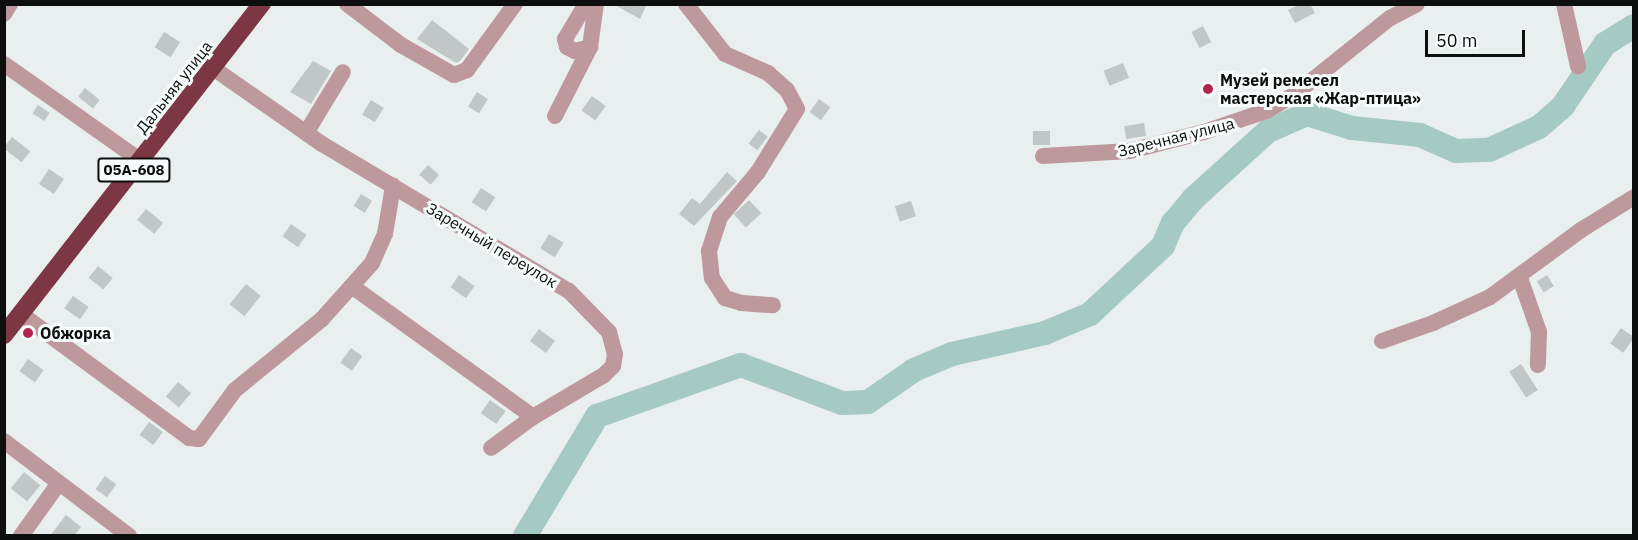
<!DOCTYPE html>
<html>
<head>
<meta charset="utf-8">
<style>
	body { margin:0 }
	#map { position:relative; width:1638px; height:540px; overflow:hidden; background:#e9eeee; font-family:"IBM Plex Sans",sans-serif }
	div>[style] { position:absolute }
	.river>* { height:24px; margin:-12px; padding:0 12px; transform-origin:12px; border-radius:12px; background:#a5cac4 }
	.building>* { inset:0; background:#c1c7c6; transform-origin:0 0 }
	.minor>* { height:16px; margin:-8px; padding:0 8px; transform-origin:8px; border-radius:8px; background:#bd989c }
	.highway>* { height:18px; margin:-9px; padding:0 9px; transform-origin:9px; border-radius:9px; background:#7d3643 }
	.dots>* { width:16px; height:16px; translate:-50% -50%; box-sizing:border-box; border:3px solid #f6fcfb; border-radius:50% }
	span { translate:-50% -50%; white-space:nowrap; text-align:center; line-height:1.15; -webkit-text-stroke:6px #f6fcfb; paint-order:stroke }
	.shield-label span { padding:2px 4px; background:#f6fcfb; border:2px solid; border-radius:4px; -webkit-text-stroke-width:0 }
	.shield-label { font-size:15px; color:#0d0f0f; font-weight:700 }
	.poi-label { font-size:16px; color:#0d0f0f; font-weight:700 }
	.left { translate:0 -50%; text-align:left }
	.street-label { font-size:16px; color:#0d0f0f }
	.frame { position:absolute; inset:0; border:6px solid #0d0f0f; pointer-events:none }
	.scale { position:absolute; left:1425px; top:30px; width:100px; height:27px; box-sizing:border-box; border:3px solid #0d0f0f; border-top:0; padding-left:8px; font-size:18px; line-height:21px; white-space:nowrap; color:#0d0f0f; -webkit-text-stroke:4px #f6fcfb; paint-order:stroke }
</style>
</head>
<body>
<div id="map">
	<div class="river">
		<div style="left:525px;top:536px;width:140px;rotate:-59deg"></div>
		<div style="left:597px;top:416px;width:153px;rotate:-19.5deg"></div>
		<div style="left:741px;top:365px;width:108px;rotate:20.6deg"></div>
		<div style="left:842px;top:403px;width:26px;rotate:-2deg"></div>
		<div style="left:868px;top:402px;width:56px;rotate:-34.8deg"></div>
		<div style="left:914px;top:370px;width:41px;rotate:-22.8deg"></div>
		<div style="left:952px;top:354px;width:95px;rotate:-12.7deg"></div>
		<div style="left:1045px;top:333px;width:49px;rotate:-22.9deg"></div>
		<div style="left:1090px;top:314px;width:100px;rotate:-43deg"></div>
		<div style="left:1163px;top:246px;width:25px;rotate:-67deg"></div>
		<div style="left:1173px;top:223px;width:31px;rotate:-50deg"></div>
		<div style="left:1193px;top:199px;width:101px;rotate:-42.2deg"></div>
		<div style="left:1268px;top:131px;width:43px;rotate:-23.6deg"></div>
		<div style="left:1307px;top:114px;width:47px;rotate:17.3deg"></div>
		<div style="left:1352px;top:128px;width:68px;rotate:5.9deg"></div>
		<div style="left:1420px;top:135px;width:39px;rotate:24deg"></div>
		<div style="left:1456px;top:151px;width:33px;rotate:-2deg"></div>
		<div style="left:1489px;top:150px;width:55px;rotate:-24.7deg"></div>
		<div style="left:1539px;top:127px;width:32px;rotate:-41deg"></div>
		<div style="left:1563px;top:106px;width:75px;rotate:-55.9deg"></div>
		<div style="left:1605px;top:44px;width:34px;rotate:-32deg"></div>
	</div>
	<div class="building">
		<div style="clip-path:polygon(613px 4px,647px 4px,640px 19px)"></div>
		<div style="clip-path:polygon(1300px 4px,1310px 4px,1315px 13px,1295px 23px,1288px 10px)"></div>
		<div style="clip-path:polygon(432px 20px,469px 49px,460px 61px,456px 63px,417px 39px)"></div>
		<div style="left:1203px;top:26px;width:18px;height:13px;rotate:63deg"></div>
		<div style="left:164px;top:32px;width:19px;height:18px;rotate:32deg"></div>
		<div style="clip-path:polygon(313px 61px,331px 71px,311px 104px,290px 92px)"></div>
		<div style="left:1123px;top:63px;width:16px;height:21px;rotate:68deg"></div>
		<div style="left:85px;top:88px;width:19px;height:11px;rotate:39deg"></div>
		<div style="left:477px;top:92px;width:13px;height:17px;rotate:32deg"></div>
		<div style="left:592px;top:96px;width:17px;height:18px;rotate:36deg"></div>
		<div style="left:819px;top:99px;width:14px;height:16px;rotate:36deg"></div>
		<div style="left:371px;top:100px;width:15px;height:17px;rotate:32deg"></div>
		<div style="left:38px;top:105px;width:14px;height:10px;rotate:34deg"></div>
		<div style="left:1144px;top:123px;width:13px;height:20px;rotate:81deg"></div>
		<div style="left:759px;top:130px;width:11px;height:17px;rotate:38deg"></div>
		<div style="left:1050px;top:131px;width:14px;height:17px;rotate:90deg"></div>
		<div style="left:12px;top:137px;width:23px;height:14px;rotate:38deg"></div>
		<div style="left:428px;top:165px;width:15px;height:13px;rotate:42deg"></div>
		<div style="left:49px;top:169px;width:18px;height:18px;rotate:34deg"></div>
		<div style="clip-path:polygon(727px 172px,737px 181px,694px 226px,679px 214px,692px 198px,700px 204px)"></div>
		<div style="left:481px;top:188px;width:17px;height:17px;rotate:33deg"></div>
		<div style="left:361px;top:194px;width:13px;height:14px;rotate:32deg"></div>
		<div style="left:749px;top:200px;width:18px;height:21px;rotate:47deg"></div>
		<div style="left:911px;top:201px;width:16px;height:17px;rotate:72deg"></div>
		<div style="left:146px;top:209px;width:22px;height:14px;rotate:39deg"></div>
		<div style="left:291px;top:224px;width:19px;height:15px;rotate:35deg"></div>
		<div style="left:549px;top:234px;width:17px;height:17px;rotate:31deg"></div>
		<div style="left:98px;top:266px;width:19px;height:15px;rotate:39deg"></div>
		<div style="left:459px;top:275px;width:19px;height:15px;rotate:35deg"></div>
		<div style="left:1547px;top:275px;width:13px;height:12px;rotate:58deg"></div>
		<div style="left:246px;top:284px;width:19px;height:26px;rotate:39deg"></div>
		<div style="left:73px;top:296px;width:19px;height:15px;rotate:35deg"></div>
		<div style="left:1621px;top:328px;width:16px;height:19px;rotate:35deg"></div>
		<div style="left:539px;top:329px;width:20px;height:15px;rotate:37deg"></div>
		<div style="left:351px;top:348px;width:14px;height:18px;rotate:36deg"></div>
		<div style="left:28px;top:359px;width:19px;height:15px;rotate:35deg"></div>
		<div style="left:1521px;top:364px;width:31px;height:14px;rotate:57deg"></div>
		<div style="left:178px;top:382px;width:17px;height:19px;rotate:40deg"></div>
		<div style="left:490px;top:400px;width:19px;height:16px;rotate:35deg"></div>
		<div style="left:149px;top:422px;width:17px;height:16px;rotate:36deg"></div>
		<div style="left:24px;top:472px;width:21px;height:21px;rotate:39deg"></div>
		<div style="left:105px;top:476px;width:14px;height:16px;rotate:36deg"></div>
		<div style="clip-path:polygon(66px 515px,81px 527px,74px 536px,50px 536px)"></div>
	</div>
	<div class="minor">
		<div style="left:347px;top:4px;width:68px;rotate:37.2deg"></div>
		<div style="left:401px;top:45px;width:61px;rotate:29.5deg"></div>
		<div style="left:454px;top:75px;width:14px;rotate:-21deg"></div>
		<div style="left:467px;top:70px;width:82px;rotate:-54deg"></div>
		<div style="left:586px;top:4px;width:41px;rotate:121deg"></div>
		<div style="left:565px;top:39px;width:8px;rotate:76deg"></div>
		<div style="left:567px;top:47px;width:9px;rotate:27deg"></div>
		<div style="left:575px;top:51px;width:16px;rotate:-15deg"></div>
		<div style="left:686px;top:4px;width:63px;rotate:52deg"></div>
		<div style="left:725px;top:54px;width:47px;rotate:23.8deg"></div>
		<div style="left:768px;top:73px;width:25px;rotate:42deg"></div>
		<div style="left:787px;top:90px;width:21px;rotate:62deg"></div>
		<div style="left:797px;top:109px;width:74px;rotate:121.8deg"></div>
		<div style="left:758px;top:172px;width:59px;rotate:130.2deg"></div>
		<div style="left:720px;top:217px;width:36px;rotate:108deg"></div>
		<div style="left:709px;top:251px;width:27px;rotate:84deg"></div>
		<div style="left:712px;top:278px;width:24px;rotate:57deg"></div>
		<div style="left:725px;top:298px;width:17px;rotate:17deg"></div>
		<div style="left:741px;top:303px;width:32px;rotate:4deg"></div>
		<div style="left:1564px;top:4px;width:64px;rotate:77.3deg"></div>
		<div style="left:4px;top:14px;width:12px;rotate:-59deg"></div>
		<div style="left:4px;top:64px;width:168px;rotate:35.3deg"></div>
		<div style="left:213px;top:68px;width:133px;rotate:34.9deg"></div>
		<div style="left:322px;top:144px;width:287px;rotate:30.8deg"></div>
		<div style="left:569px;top:291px;width:57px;rotate:45.7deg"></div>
		<div style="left:609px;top:332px;width:23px;rotate:75deg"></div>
		<div style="left:615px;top:354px;width:12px;rotate:99deg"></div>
		<div style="left:613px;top:366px;width:13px;rotate:135deg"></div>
		<div style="left:604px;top:375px;width:82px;rotate:149.4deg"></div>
		<div style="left:533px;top:417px;width:52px;rotate:143.6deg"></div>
		<div style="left:555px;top:116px;width:77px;rotate:-63.1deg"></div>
		<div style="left:590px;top:47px;width:43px;rotate:-82.1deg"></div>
		<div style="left:306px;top:133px;width:71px;rotate:-58.8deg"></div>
		<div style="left:1043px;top:156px;width:87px;rotate:-3.3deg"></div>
		<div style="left:1130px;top:151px;width:76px;rotate:-14.4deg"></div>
		<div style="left:1204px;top:132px;width:65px;rotate:-18.7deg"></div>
		<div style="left:1266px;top:111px;width:34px;rotate:-30deg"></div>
		<div style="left:1295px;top:94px;width:122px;rotate:-38.7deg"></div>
		<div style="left:1390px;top:18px;width:30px;rotate:-27deg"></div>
		<div style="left:1520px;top:278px;width:57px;rotate:70.6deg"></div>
		<div style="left:1539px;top:332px;width:33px;rotate:92deg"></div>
		<div style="left:353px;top:287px;width:222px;rotate:35.8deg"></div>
		<div style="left:21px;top:314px;width:209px;rotate:36.4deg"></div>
		<div style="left:189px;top:438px;width:10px;rotate:6deg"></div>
		<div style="left:199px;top:439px;width:61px;rotate:-53.7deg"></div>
		<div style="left:235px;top:390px;width:112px;rotate:-39.2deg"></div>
		<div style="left:322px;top:319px;width:75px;rotate:-48.2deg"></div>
		<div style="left:372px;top:263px;width:32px;rotate:-66deg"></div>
		<div style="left:385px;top:234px;width:49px;rotate:-80.5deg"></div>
		<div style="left:1382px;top:341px;width:54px;rotate:-19.4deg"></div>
		<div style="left:1433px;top:323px;width:63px;rotate:-24.5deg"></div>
		<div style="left:1490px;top:297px;width:113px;rotate:-36.4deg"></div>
		<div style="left:1581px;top:230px;width:62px;rotate:-31.9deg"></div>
		<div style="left:4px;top:441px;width:157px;rotate:37.2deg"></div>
		<div style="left:21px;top:536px;width:65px;rotate:-54.4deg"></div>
	</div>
	<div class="highway">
		<div style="left:4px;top:335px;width:420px;rotate:-52.1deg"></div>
	</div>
	<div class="dots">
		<div style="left:1208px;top:89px;background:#b4234d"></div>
		<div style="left:28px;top:333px;background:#b4234d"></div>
	</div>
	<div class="shield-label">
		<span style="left:134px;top:170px">05А-608</span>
	</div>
	<div class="poi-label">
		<span class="left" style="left:1220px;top:89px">Музей ремесел<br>мастерская «Жар-птица»</span>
		<span class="left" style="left:40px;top:333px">Обжорка</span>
	</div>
	<div class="street-label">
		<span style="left:174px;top:87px;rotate:-52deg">Дальняя улица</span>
		<span style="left:1176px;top:137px;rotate:-14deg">Заречная улица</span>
		<span style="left:492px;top:245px;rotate:31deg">Заречный переулок</span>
	</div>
	<div class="frame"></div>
	<div class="scale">50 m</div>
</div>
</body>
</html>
